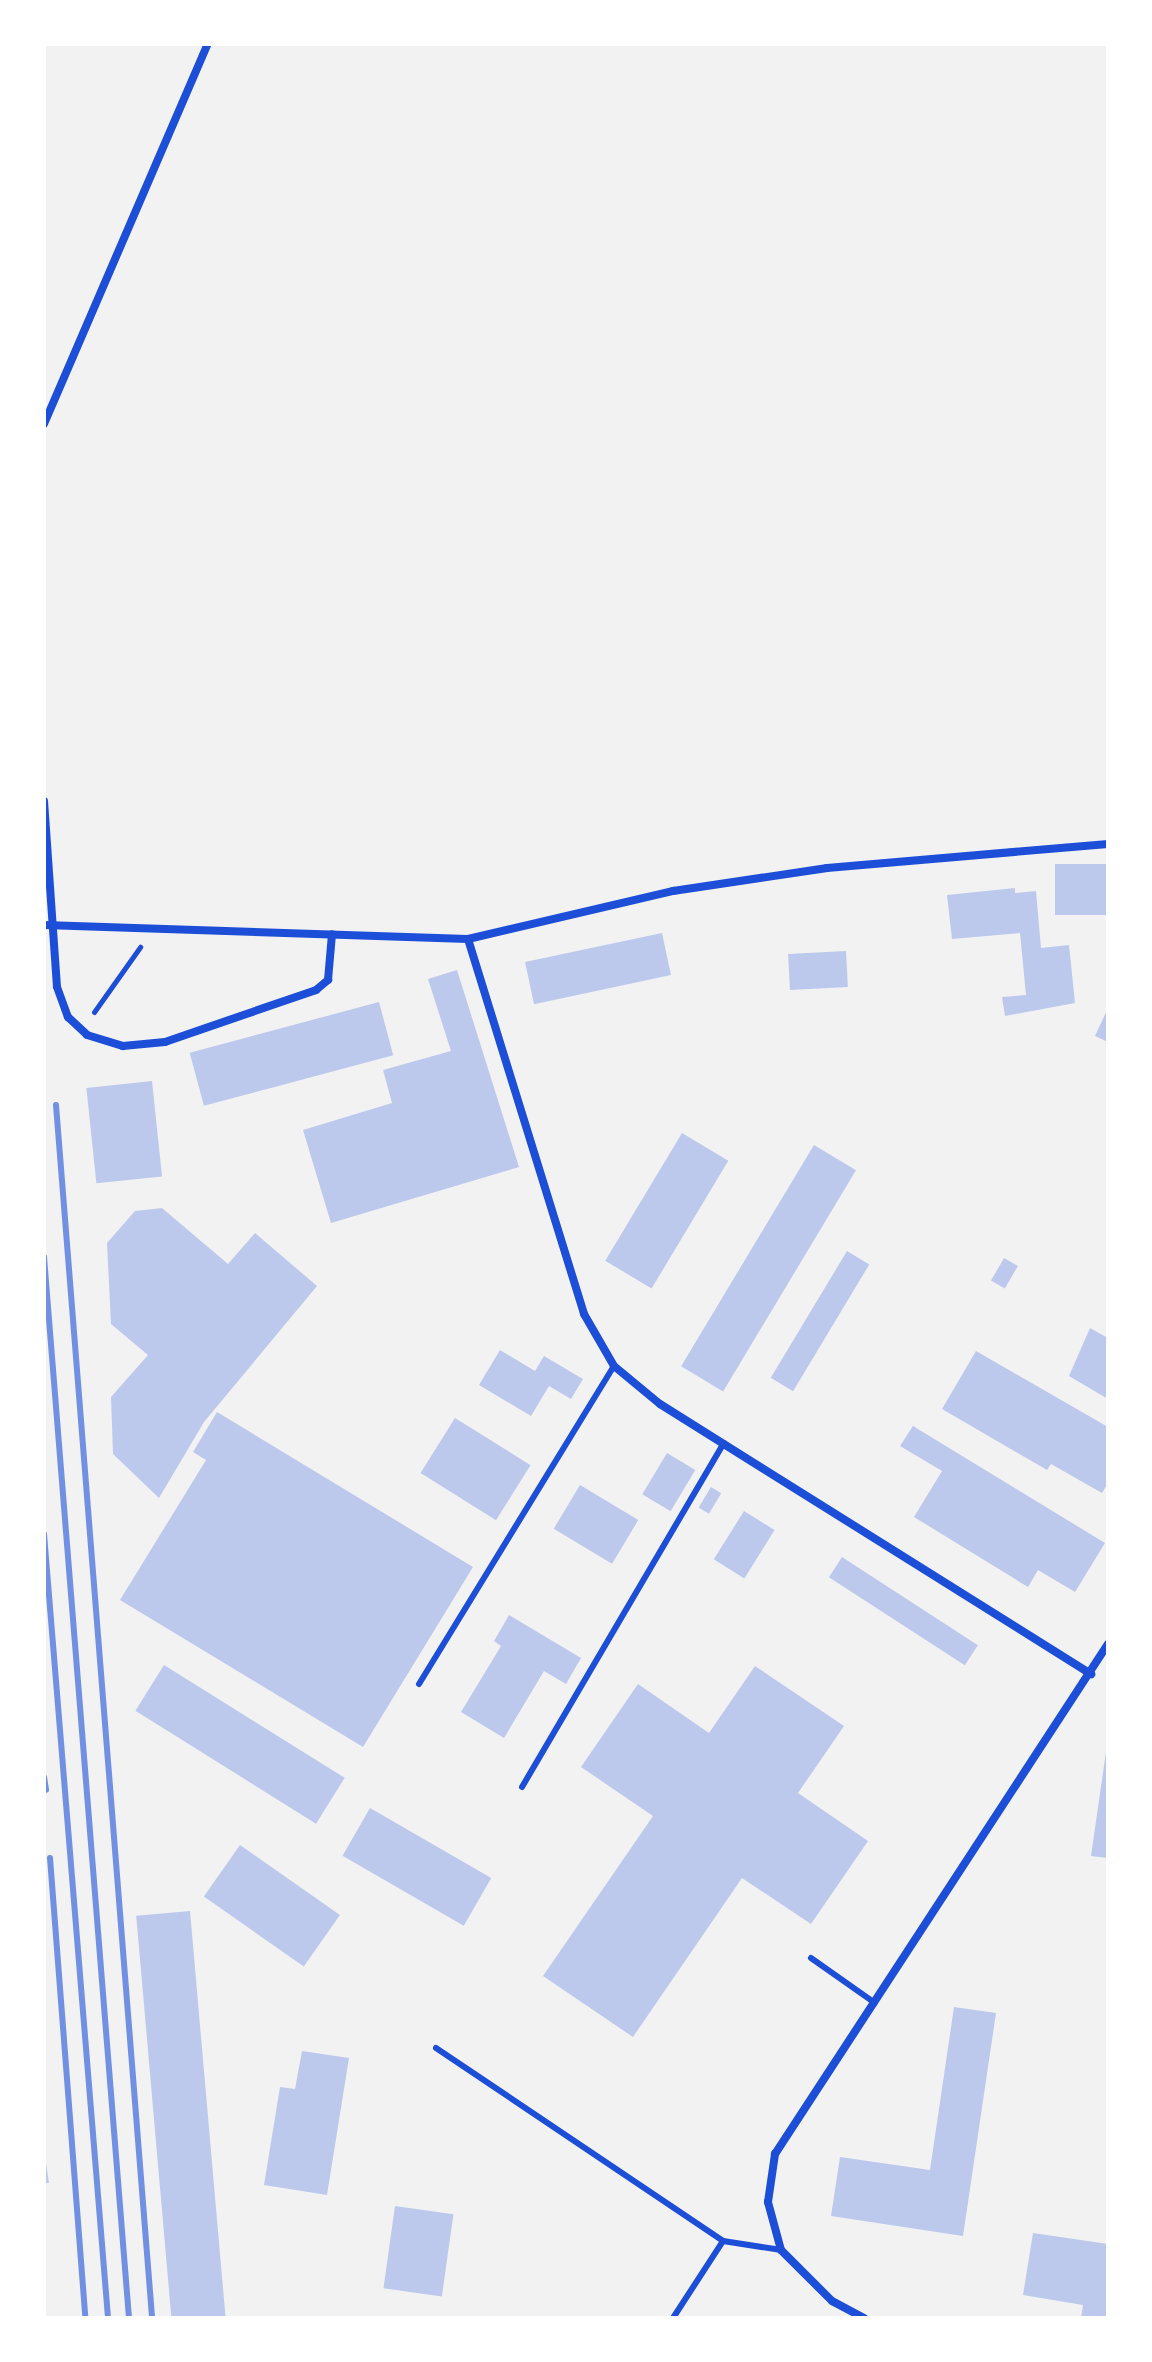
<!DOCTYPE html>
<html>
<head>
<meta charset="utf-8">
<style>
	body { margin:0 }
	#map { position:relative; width:1152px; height:2362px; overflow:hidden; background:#f2f2f2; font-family:Rubik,sans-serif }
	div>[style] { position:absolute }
	.building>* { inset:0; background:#bdc9ec; transform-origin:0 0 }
	.path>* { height:5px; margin:-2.5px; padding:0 2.5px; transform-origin:2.5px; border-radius:2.5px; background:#1d4ed8 }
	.service>* { height:6px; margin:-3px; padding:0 3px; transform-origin:3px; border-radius:3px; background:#1d4ed8 }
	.minor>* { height:8px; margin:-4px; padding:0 4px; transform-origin:4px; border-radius:4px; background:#1d4ed8 }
	.rail>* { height:6px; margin:-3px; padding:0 3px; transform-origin:3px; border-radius:3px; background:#7290e2 }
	span { translate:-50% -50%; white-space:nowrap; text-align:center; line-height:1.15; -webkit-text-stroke:8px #fff; paint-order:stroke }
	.frame { position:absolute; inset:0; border:46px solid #fff; pointer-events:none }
</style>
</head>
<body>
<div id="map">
	<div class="building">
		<div style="left:1108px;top:864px;width:51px;height:53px;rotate:90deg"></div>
		<div style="clip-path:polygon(1015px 888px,1015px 893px,1036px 891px,1041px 948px,1069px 945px,1075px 1003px,1005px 1016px,1002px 997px,1026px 995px,1020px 933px,952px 939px,947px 895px)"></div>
		<div style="left:662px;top:933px;width:43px;height:140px;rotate:78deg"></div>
		<div style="left:846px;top:951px;width:36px;height:58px;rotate:87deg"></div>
		<div style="clip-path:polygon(457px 970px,519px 1167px,331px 1223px,303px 1130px,392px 1103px,383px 1070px,451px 1051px,428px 979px)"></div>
		<div style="left:379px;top:1002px;width:55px;height:196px;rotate:75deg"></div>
		<div style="clip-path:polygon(1108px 1008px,1108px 1042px,1095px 1036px)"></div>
		<div style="left:152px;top:1081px;width:96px;height:66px;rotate:84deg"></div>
		<div style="left:682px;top:1133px;width:54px;height:149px;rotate:31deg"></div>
		<div style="left:814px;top:1145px;width:49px;height:258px;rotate:31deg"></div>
		<div style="clip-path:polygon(162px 1208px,228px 1264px,255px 1233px,317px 1286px,204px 1422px,159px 1498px,113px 1454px,111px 1397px,148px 1355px,111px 1324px,107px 1243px,135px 1211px)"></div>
		<div style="left:847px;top:1251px;width:26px;height:148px;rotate:31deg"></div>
		<div style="left:1004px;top:1258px;width:16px;height:26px;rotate:30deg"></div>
		<div style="clip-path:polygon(1090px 1328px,1108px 1338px,1108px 1399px,1069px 1376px)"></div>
		<div style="clip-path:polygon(500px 1350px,535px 1371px,544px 1356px,583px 1379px,571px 1399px,549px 1386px,531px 1416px,479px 1385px)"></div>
		<div style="clip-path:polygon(976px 1351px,1108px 1427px,1108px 1483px,1102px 1493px,1051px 1464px,1047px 1470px,942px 1409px)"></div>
		<div style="clip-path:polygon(217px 1412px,473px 1567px,363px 1747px,120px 1600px,206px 1460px,193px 1452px)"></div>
		<div style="left:455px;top:1418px;width:89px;height:65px;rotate:32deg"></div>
		<div style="clip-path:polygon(913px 1426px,1105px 1543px,1075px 1592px,1038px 1570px,1028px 1587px,914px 1517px,942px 1471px,900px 1446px)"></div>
		<div style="left:667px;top:1453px;width:33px;height:48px;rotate:31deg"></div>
		<div style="left:580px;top:1485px;width:68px;height:51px;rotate:31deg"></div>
		<div style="left:711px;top:1487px;width:12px;height:24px;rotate:31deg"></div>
		<div style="left:744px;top:1511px;width:36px;height:57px;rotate:32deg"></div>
		<div style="left:842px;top:1557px;width:162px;height:24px;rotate:33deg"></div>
		<div style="clip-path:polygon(509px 1615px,581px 1658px,566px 1684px,544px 1671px,504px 1738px,461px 1712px,501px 1646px,494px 1641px)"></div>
		<div style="left:164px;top:1665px;width:213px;height:54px;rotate:32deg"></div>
		<div style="clip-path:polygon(755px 1666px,844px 1726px,798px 1793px,868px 1841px,811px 1924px,742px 1878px,633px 2037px,543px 1976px,653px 1816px,581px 1767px,638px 1684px,709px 1733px)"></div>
		<div style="clip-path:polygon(1106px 1752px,1108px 1752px,1108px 1858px,1091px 1856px)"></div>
		<div style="left:370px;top:1808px;width:140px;height:55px;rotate:30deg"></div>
		<div style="left:240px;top:1845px;width:122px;height:63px;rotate:35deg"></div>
		<div style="left:190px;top:1911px;width:409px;height:54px;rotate:85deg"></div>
		<div style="clip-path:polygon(954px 2007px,996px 2013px,963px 2236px,831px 2216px,840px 2157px,930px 2170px)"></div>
		<div style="clip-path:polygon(302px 2051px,349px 2058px,327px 2195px,264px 2185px,280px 2087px,295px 2089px)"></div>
		<div style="clip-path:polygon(44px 2150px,49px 2183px,44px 2183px)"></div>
		<div style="left:395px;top:2206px;width:59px;height:83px;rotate:8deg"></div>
		<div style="clip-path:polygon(1033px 2233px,1108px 2244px,1108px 2318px,1081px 2318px,1083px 2305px,1023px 2295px)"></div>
	</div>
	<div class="path">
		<div style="left:94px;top:1012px;width:80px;rotate:-54.7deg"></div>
	</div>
	<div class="service">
		<div style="left:419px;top:1684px;width:373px;rotate:-58.5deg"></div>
		<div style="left:522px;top:1787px;width:399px;rotate:-59.6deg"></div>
		<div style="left:811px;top:1958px;width:78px;rotate:35.1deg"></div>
		<div style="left:436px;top:2048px;width:346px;rotate:33.9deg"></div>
		<div style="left:723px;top:2241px;width:59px;rotate:8.8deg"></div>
		<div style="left:673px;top:2318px;width:92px;rotate:-57deg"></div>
	</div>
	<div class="minor">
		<div style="left:44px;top:424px;width:414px;rotate:-66.7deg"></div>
		<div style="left:44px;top:801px;width:186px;rotate:86deg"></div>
		<div style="left:57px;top:987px;width:32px;rotate:70deg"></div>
		<div style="left:68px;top:1017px;width:26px;rotate:43deg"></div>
		<div style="left:87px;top:1035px;width:38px;rotate:17deg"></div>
		<div style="left:123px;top:1046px;width:42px;rotate:-5.4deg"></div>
		<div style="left:165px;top:1042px;width:160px;rotate:-19deg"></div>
		<div style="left:316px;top:990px;width:16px;rotate:-40deg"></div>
		<div style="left:328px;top:980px;width:46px;rotate:-85deg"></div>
		<div style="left:44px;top:925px;width:424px;rotate:1.9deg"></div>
		<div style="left:468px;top:939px;width:211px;rotate:-13.2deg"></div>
		<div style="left:673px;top:891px;width:156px;rotate:-8.5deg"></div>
		<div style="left:827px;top:868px;width:282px;rotate:-4.9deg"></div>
		<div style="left:468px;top:939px;width:393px;rotate:72.8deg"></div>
		<div style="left:584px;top:1314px;width:60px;rotate:60deg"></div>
		<div style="left:614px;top:1366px;width:60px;rotate:39.6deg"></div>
		<div style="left:660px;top:1404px;width:509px;rotate:32.07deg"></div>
		<div style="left:864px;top:2318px;width:36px;rotate:-152deg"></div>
		<div style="left:832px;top:2301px;width:72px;rotate:-135deg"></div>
		<div style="left:781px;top:2250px;width:50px;rotate:-105.2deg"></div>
		<div style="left:768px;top:2202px;width:49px;rotate:-81.7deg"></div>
		<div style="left:775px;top:2154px;width:609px;rotate:-56.86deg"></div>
	</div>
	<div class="rail">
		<div style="left:56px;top:1105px;width:1217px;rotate:85.47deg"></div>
		<div style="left:44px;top:1257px;width:1064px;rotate:85.42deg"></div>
		<div style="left:44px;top:1534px;width:787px;rotate:85.33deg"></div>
		<div style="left:44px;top:1777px;width:13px;rotate:81deg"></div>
		<div style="left:50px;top:1858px;width:461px;rotate:85.6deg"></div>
	</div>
	<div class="frame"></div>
</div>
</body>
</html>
